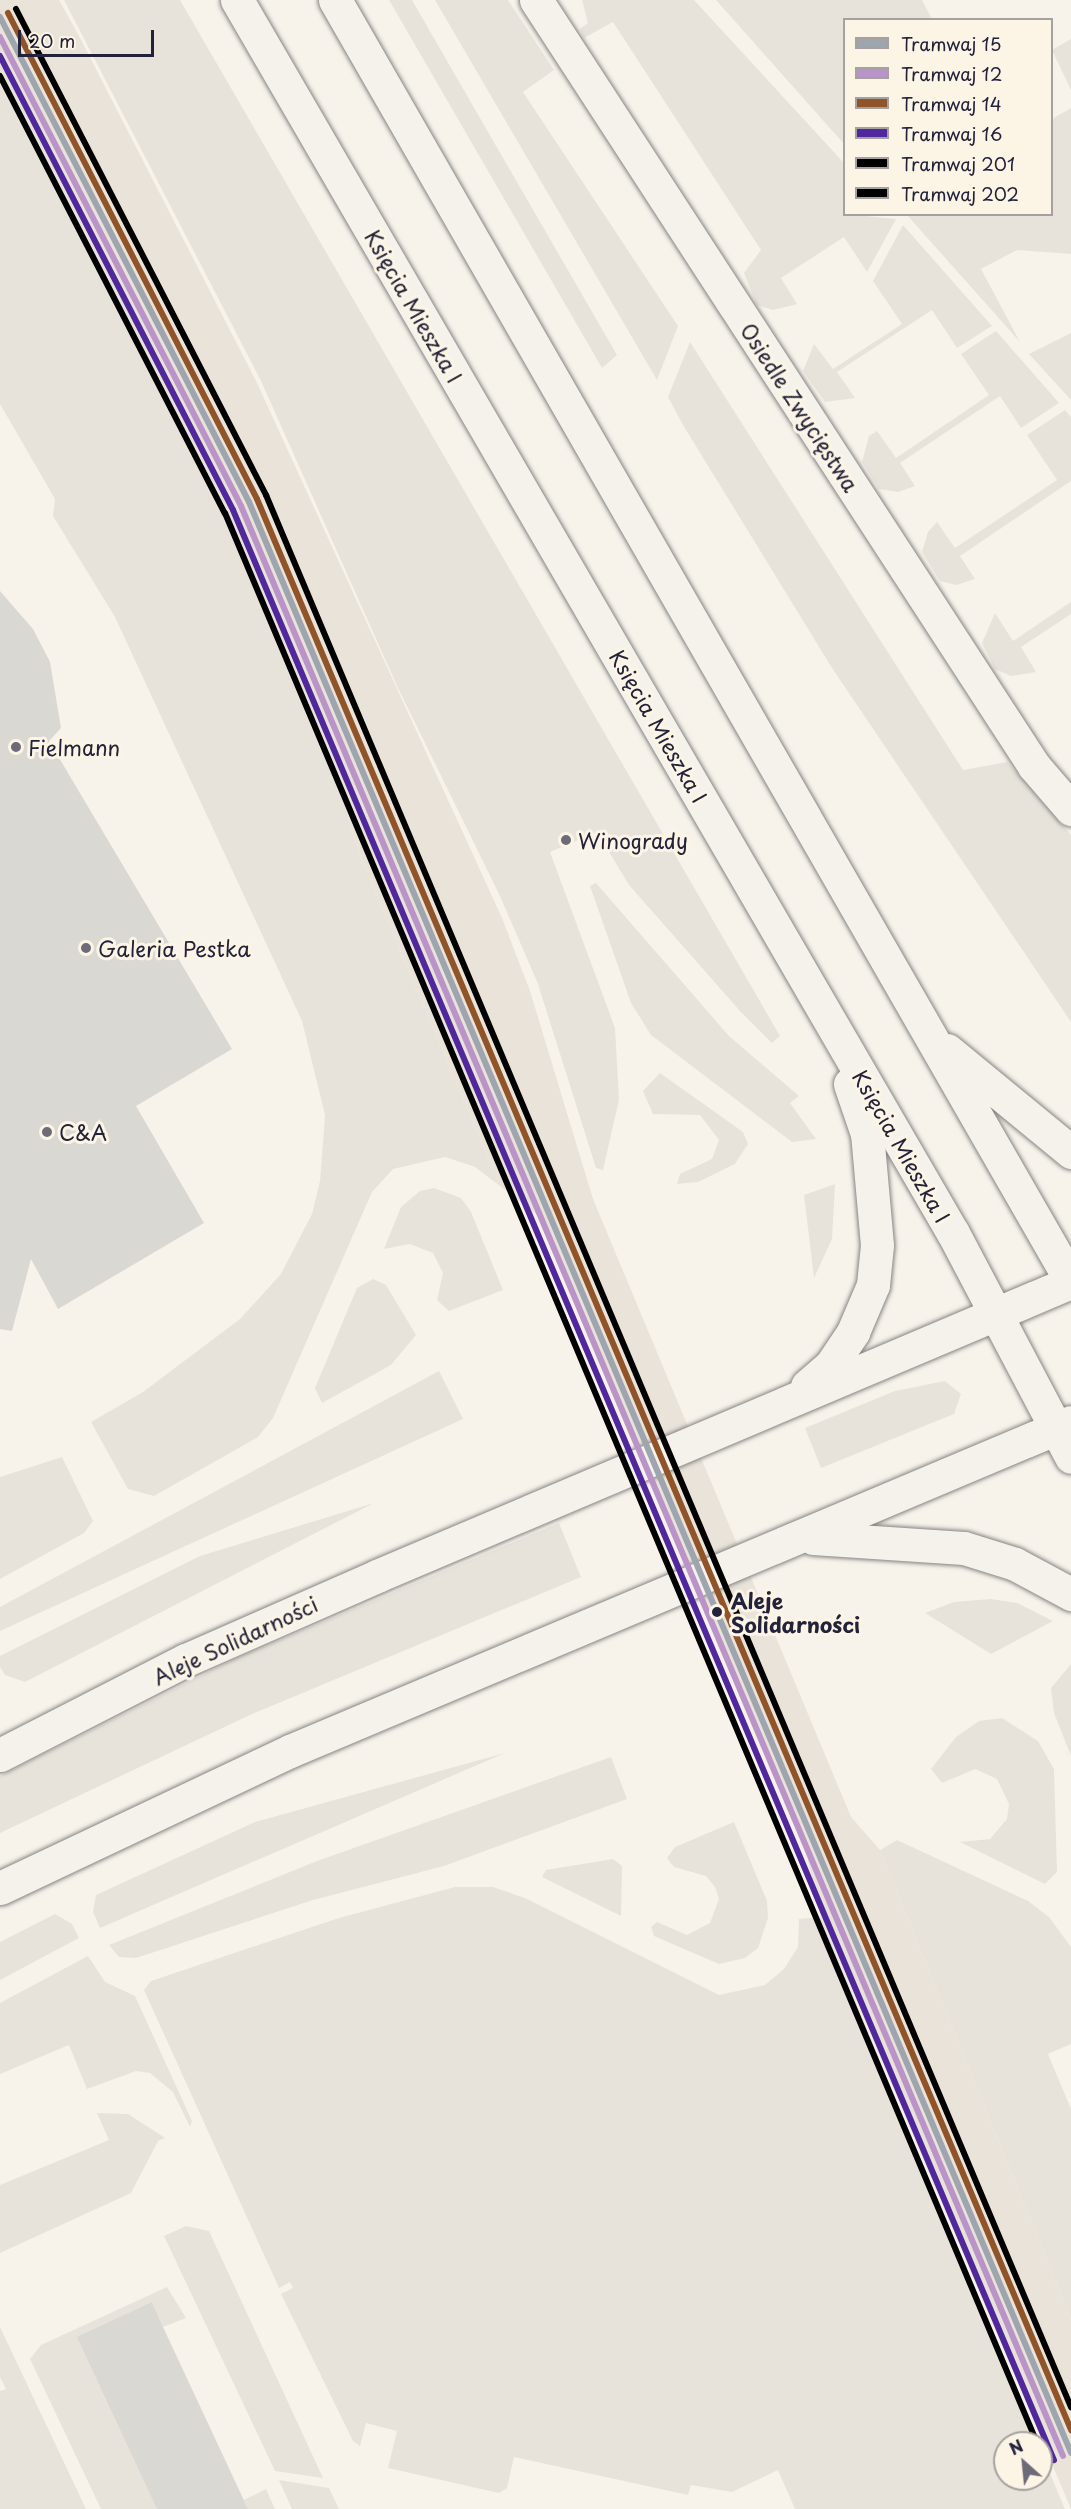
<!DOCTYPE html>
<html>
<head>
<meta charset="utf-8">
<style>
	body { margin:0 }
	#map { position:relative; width:1071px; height:2509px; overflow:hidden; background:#f7f3ea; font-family:"Playpen Sans",sans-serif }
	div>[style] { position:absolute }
	.built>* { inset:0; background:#e9e3d9 }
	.green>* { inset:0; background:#e8e3da }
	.building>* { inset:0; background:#dad8d2 }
	.roads { filter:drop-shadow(0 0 2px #868485) drop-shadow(0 0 2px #868485) }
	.minor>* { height:33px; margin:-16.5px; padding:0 16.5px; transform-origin:16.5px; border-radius:16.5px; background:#f5f2ec }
	.tertiary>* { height:33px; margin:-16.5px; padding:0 16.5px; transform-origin:16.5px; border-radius:16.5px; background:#f5f2ec }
	.tram-1>* { height:6px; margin:-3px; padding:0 3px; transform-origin:3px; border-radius:3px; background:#9fa5ae }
	.tram-2>* { height:6px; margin:-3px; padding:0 3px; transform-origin:3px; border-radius:3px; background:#ba94c8 }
	.tram-3>* { height:6px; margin:-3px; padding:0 3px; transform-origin:3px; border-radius:3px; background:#915429 }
	.tram-4>* { height:6px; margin:-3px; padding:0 3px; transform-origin:3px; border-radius:3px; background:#51279e }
	.tram-5>* { height:6px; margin:-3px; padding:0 3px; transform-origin:3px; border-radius:3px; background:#000 }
	.tram-6>* { height:6px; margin:-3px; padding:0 3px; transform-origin:3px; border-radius:3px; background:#000 }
	.dots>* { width:16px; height:16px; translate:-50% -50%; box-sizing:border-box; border:3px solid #fcf5e5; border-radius:50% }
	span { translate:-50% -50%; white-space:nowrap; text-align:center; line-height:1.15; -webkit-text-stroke:6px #fcf5e5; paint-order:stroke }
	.street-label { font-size:21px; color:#22223b }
	.poi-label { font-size:21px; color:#22223b }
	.left { translate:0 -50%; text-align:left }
	.stop-label { font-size:21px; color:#22223b; font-weight:700 }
	.legend { position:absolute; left:843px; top:18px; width:210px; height:198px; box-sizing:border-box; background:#fcf5e5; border:2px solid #a5a1a1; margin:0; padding:8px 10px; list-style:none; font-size:18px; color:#22223b }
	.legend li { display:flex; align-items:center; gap:12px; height:30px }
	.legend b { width:30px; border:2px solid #a5a1a1 }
	.north { position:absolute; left:993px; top:2431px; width:60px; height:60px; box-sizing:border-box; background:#fcf5e5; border:2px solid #a5a1a1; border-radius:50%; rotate:333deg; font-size:16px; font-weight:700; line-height:24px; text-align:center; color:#22223b }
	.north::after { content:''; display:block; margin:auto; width:21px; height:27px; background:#6d6b78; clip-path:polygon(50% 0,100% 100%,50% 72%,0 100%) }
	.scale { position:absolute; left:18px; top:30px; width:136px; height:27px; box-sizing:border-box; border:3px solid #22223b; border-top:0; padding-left:8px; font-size:18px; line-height:21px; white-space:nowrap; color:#22223b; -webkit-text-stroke:4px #fcf5e5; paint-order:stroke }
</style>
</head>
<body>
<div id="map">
	<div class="built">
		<div style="clip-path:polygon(0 0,59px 0,78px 34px,257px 383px,502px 918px,530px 991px,593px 1199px,851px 1817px,880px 1850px,1071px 2319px,1071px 2509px,821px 1917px,803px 1839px,546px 1222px,500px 1186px,360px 856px,309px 692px,265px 581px,112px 266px,0 57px)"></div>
	</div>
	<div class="green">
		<div style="clip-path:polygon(64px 0,180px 0,780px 1036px,772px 1043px,740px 1011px,629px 885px,597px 832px,550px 852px,615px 1028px,619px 1100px,603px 1170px,596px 1168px,538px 984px,500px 896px,398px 688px,261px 381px)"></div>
		<div style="clip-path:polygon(389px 0,412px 0,454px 73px,617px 355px,602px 368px)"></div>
		<div style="clip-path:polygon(435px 0,508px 0,554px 70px,523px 92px,678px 326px,657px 380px)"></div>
		<div style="clip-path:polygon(582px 0,694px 0,844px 163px,844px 214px,896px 219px,867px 272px,844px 237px,781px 278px,797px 304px,773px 310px,757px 305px,744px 273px,761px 250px,613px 22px,584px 38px,580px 29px,588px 23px)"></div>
		<div style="clip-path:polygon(716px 0,922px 0,932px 19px,844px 20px,844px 144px)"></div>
		<div style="clip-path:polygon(1071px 39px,1071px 90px,1052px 50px)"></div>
		<div style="clip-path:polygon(0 57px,112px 266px,265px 581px,309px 692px,360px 856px,500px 1186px,475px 1167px,445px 1157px,393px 1169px,372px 1192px,273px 1418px,258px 1437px,154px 1496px,128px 1489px,91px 1422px,143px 1392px,240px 1319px,281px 1274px,312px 1214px,320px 1181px,325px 1115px,302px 1021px,115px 617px,53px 516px,55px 499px,0 404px)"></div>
		<div style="clip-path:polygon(1071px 108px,1071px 254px,1017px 250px,981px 269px,1020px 342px,907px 215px,1052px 214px,1052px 119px)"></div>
		<div style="clip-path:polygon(903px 225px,992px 326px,957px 348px,932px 310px,837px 372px,855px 398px,825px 402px,803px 371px,814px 344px,833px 369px,902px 324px,873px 281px)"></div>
		<div style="clip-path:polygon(996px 331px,1059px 403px,1021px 428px,1000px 396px,900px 463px,915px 486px,898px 492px,879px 489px,862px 462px,869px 436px,877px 431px,896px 458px,989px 395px,961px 354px)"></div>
		<div style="clip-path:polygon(1071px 333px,1071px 400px,1029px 354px)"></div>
		<div style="clip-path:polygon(690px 342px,963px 770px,1007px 762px,1071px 835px,1071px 1022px,832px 668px,683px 425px,668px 397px)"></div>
		<div style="clip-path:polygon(1065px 410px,1071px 417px,1071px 481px,960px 556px,975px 579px,956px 585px,940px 581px,922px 552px,928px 532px,937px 522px,955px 548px,1057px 480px,1027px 435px)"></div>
		<div style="clip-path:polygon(1071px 602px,1071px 614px,1021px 647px,1036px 672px,1011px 676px,995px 669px,982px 643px,995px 613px,1013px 641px)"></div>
		<div style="clip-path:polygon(596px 883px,729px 1036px,799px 1096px,790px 1103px,816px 1139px,792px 1142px,651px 1035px,631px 1003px,590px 886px)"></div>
		<div style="clip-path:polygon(660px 1073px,743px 1132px,748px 1144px,735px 1164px,698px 1182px,677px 1184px,680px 1174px,712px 1159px,719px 1140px,700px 1115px,653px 1114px,643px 1091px)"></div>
		<div style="clip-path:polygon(835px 1184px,832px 1239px,814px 1278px,804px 1195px)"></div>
		<div style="clip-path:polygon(434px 1188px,461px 1198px,471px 1212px,503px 1290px,449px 1311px,437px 1300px,443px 1273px,433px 1253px,410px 1244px,384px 1249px,401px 1207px,420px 1191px)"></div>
		<div style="clip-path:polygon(373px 1279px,386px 1285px,416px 1335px,391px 1365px,322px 1403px,315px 1388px,357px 1288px)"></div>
		<div style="clip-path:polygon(439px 1371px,463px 1419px,0 1631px,0 1607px)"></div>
		<div style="clip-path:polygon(945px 1381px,961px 1394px,954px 1414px,821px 1468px,805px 1428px,895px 1391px)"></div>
		<div style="clip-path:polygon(62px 1457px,93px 1521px,84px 1533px,0 1579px,0 1477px)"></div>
		<div style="clip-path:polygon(374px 1503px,25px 1682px,5px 1675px,0 1667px,0 1656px,200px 1556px)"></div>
		<div style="clip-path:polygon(559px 1523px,581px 1577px,250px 1715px,0 1833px,0 1776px,235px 1659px)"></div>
		<div style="clip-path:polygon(991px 1599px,1017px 1603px,1053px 1621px,991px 1654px,925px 1613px,954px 1602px)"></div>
		<div style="clip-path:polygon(1071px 1664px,1071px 1756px,1054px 1713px,1051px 1688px)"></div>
		<div style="clip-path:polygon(1002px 1718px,1038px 1741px,1054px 1769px,1057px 1872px,1045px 1884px,960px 1842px,990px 1839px,1007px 1819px,1009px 1804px,997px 1779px,975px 1769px,942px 1783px,931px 1769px,956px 1737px,979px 1721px)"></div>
		<div style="clip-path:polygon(505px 1753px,100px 1928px,93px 1912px,96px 1895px,255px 1822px)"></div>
		<div style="clip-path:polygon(611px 1757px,627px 1799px,444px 1866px,313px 1900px,136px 1958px,119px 1957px,109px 1945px,317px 1861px)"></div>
		<div style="clip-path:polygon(734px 1822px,767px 1901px,768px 1918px,758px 1948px,745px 1958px,719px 1964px,654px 1936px,651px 1927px,657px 1922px,687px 1935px,710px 1923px,719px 1899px,715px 1887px,706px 1876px,674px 1867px,667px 1858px,675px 1847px)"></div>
		<div style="clip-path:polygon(897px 1840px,1028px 1901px,1049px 1917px,1071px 1947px,1071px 2044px,1048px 2054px,1071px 2109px,1071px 2319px,880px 1850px)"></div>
		<div style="clip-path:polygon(613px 1859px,622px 1866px,621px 1916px,542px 1877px,546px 1870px)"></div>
		<div style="clip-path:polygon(455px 1887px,493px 1887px,525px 1898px,719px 1995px,765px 1985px,784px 1969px,798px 1947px,799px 1919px,821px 1917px,1037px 2443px,1005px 2443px,1005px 2479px,1041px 2479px,1041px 2452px,1065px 2509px,795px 2509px,778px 2470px,732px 2492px,691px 2485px,688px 2495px,514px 2457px,507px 2488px,499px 2493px,388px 2468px,397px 2431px,366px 2423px,360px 2446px,353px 2441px,281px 2294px,293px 2288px,290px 2282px,279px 2288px,144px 1990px,151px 1981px,339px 1918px)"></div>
		<div style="clip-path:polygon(55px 1914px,72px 1924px,79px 1938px,0 1980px,0 1942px)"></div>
		<div style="clip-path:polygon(88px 1956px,105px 1982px,135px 1996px,192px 2121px,190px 2127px,173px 2092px,150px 2073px,136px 2071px,87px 2089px,69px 2045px,0 2074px,0 2003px)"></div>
		<div style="clip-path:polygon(97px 2113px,128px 2114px,165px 2138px,158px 2141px,131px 2193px,0 2253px,0 2185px,109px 2140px)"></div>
		<div style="clip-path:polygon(186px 2226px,209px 2231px,323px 2478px,275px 2471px,164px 2236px)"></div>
		<div style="clip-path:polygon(167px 2287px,186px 2318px,163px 2327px,152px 2302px,157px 2509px,101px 2509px,30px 2359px,41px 2345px)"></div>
		<div style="clip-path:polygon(0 2327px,86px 2509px,0 2509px,0 2391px,6px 2389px,0 2377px)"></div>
		<div style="clip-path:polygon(279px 2480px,329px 2488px,339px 2509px,292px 2509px)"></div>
		<div style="clip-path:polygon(266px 2489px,275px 2509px,248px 2509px,244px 2500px)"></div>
	</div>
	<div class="building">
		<div style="clip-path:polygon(0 591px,33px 629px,50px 662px,61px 728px,49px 741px,232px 1049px,136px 1106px,204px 1223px,58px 1309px,31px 1259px,12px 1331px,0 1329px)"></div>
		<div style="clip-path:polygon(152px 2302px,163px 2327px,248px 2509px,157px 2509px,77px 2337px)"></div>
	</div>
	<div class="roads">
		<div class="minor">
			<div style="left:536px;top:0;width:914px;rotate:56.97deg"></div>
			<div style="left:1034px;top:766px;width:57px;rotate:49.3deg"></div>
		</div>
		<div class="tertiary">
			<div style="left:237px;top:0;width:1426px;rotate:59.86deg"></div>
			<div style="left:953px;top:1233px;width:253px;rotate:62.2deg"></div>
			<div style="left:335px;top:0;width:1477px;rotate:60.12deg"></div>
			<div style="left:947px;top:1050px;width:161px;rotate:39.4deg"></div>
			<div style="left:807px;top:1386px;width:32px;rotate:-41deg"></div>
			<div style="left:831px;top:1365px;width:40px;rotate:-56deg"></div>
			<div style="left:853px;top:1332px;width:51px;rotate:-66.9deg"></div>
			<div style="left:873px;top:1285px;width:40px;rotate:-84.3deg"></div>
			<div style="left:877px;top:1245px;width:111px;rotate:-95.1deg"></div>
			<div style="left:867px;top:1134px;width:53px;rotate:-108.8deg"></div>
			<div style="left:813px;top:1538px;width:151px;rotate:3.8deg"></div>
			<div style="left:964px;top:1548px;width:53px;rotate:17.4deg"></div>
			<div style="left:1015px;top:1564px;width:64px;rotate:28.2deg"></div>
			<div style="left:0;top:1755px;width:209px;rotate:-27.1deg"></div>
			<div style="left:186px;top:1660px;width:209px;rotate:-23.7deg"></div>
			<div style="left:377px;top:1576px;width:754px;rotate:-22.96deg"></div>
			<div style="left:0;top:1888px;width:321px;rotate:-25.3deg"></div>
			<div style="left:290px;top:1751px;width:847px;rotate:-22.84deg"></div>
		</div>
	</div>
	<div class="tram-1">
		<div style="left:0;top:17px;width:545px;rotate:62.82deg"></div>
		<div style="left:249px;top:502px;width:2117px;rotate:67.15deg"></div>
	</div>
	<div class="tram-2">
		<div style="left:0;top:37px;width:527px;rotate:62.8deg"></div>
		<div style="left:241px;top:506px;width:2116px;rotate:67.14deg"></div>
	</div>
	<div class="tram-3">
		<div style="left:8px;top:13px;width:546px;rotate:62.87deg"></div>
		<div style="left:257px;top:499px;width:2096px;rotate:67.14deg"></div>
	</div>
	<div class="tram-4">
		<div style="left:0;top:56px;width:510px;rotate:62.83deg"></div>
		<div style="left:233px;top:510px;width:2116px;rotate:67.17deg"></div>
	</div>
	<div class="tram-5">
		<div style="left:16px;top:9px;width:547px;rotate:62.78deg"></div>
		<div style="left:266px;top:495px;width:2075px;rotate:67.17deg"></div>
	</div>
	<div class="tram-6">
		<div style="left:0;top:76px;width:492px;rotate:62.8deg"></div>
		<div style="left:225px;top:513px;width:2094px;rotate:67.18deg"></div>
	</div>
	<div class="dots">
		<div style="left:16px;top:747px;background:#6d6b78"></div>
		<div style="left:566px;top:840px;background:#6d6b78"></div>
		<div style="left:86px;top:948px;background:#6d6b78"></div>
		<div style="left:47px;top:1132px;background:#6d6b78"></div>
		<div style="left:717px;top:1612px;background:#22223b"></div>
	</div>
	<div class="street-label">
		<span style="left:414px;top:306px;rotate:60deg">Księcia Mieszka I</span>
		<span style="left:800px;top:407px;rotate:57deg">Osiedle Zwycięstwa</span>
		<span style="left:659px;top:726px;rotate:60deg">Księcia Mieszka I</span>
		<span style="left:902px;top:1146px;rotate:60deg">Księcia Mieszka I</span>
		<span style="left:235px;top:1640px;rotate:-25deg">Aleje Solidarności</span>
	</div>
	<div class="poi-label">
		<span class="left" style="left:28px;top:747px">Fielmann</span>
		<span class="left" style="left:578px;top:840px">Winogrady</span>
		<span class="left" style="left:98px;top:948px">Galeria Pestka</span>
		<span class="left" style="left:59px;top:1132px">C&amp;A</span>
	</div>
	<div class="stop-label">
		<span class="left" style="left:731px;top:1612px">Aleje<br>Solidarności</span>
	</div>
	<ul class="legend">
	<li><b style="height:8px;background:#9fa5ae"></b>Tramwaj 15</li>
	<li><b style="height:8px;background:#ba94c8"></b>Tramwaj 12</li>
	<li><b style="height:8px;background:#915429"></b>Tramwaj 14</li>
	<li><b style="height:8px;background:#51279e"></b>Tramwaj 16</li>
	<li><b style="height:8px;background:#000"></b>Tramwaj 201</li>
	<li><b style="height:8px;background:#000"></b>Tramwaj 202</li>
	</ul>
	<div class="north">N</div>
	<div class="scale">20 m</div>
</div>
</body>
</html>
